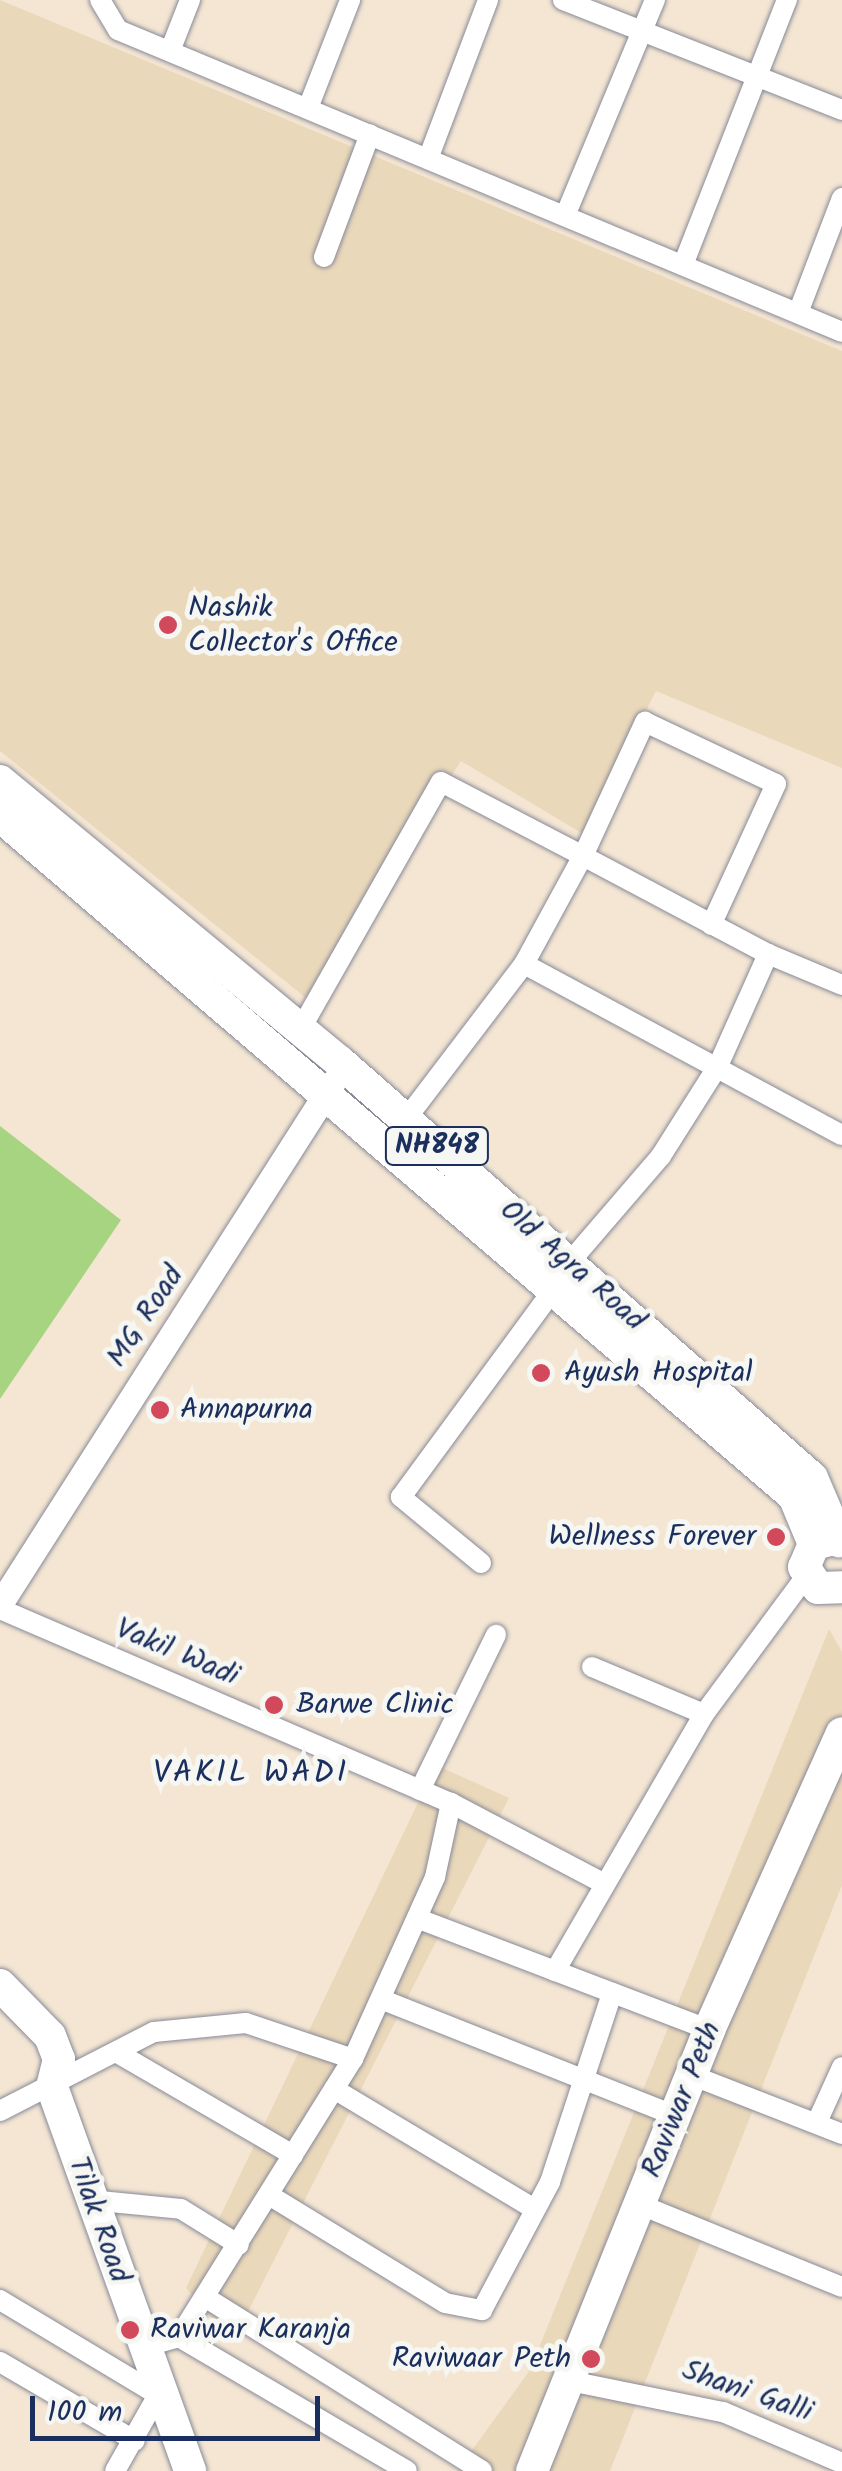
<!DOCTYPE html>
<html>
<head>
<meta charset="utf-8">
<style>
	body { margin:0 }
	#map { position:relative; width:842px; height:2471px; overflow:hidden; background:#f4e6d3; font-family:Kalam,sans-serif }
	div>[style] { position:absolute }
	.built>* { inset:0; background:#ead8ba }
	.green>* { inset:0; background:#a7d481 }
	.roads { filter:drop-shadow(0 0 2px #888a98) drop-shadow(0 0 2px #888a98) }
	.minor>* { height:20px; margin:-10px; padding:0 10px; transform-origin:10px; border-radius:10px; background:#fff }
	.tertiary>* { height:25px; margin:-12.5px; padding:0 12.5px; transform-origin:12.5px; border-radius:12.5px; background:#fff }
	.primary>* { height:32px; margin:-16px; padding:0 16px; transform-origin:16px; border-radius:16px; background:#fff }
	.trunk>* { height:32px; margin:-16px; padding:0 16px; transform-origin:16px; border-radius:16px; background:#fff }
	.dots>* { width:28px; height:28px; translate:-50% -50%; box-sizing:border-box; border:5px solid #f6f6f2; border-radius:50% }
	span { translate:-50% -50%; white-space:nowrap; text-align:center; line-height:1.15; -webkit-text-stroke:10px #f6f6f2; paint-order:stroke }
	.shield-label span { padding:2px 8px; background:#f6f6f2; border:2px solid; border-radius:8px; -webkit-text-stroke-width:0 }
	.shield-label { font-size:28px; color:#1b2f5e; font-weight:700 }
	.poi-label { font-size:30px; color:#1b2f5e }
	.left { translate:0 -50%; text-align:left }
	.right { translate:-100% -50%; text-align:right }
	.street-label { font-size:30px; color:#1b2f5e }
	.neighbourhood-label { font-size:32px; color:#1b2f5e; letter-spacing:2.5px }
	.scale { position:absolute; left:30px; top:2396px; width:290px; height:45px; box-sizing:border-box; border:5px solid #1b2f5e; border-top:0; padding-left:12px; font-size:30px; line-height:35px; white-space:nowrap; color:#1b2f5e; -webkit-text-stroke:8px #f6f6f2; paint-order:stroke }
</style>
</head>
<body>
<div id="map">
	<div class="built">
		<div style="clip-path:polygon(0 0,842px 351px,842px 768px,656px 691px,583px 834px,461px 761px,306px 998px,0 751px)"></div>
		<div style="clip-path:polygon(829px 1629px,842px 1652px,842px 1885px,610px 2471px,457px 2471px,530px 2370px)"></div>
		<div style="clip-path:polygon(436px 1765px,509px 1798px,233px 2341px,186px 2288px)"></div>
	</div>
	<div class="green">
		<div style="clip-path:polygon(0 1126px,121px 1220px,0 1399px)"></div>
	</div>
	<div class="roads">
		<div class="minor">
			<div style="left:100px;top:0;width:35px;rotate:59deg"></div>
			<div style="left:118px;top:30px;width:784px;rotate:22.64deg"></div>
			<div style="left:563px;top:0;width:300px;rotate:21.5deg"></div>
			<div style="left:170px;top:51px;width:55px;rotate:-68.6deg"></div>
			<div style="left:308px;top:108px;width:116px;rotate:-68.7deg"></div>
			<div style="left:428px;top:159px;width:170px;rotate:-69.3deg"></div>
			<div style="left:565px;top:216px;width:234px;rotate:-67.4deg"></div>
			<div style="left:324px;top:257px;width:131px;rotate:-69.5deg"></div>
			<div style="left:683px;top:265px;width:285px;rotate:-68.6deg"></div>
			<div style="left:798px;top:313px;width:123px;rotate:-69.1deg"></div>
			<div style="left:524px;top:964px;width:361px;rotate:28.3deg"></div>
			<div style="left:300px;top:1030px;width:285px;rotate:-60.4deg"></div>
			<div style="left:441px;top:782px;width:160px;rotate:27.5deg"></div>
			<div style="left:583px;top:856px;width:148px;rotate:-65.2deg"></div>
			<div style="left:645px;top:722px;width:145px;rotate:25.3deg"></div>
			<div style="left:776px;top:784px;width:155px;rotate:114.7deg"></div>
			<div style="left:406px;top:1119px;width:195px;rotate:-52.7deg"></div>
			<div style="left:524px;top:964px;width:123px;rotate:-61.4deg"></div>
			<div style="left:583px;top:856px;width:209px;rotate:27.9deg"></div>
			<div style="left:569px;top:1263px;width:141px;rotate:-49.3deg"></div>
			<div style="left:661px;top:1156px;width:107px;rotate:-57.7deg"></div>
			<div style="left:718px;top:1066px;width:123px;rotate:-65.9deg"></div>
			<div style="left:768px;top:954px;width:80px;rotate:22.7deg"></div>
			<div style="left:481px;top:1563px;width:104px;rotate:-140.5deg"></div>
			<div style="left:401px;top:1497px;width:260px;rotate:-53.7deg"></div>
			<div style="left:0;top:1609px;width:491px;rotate:23.3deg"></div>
			<div style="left:451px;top:1803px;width:170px;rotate:27.8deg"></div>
			<div style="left:592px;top:1667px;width:121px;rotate:22.8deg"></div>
			<div style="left:420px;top:1790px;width:173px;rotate:-63.9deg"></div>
			<div style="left:419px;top:1919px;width:311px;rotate:20.9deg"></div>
			<div style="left:555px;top:1971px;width:297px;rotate:-59.9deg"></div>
			<div style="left:704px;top:1714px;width:172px;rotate:-53.5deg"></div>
			<div style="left:383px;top:2000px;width:313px;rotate:21.6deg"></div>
			<div style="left:116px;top:2052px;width:205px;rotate:30.2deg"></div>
			<div style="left:691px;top:2075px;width:162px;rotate:21.3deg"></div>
			<div style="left:334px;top:2089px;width:230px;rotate:30.9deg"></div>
			<div style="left:0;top:2111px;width:173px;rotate:-27.2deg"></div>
			<div style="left:154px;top:2032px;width:92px;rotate:-5.6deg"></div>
			<div style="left:246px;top:2023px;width:113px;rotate:18.6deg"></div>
			<div style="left:818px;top:2120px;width:58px;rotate:-65.6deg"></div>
			<div style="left:269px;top:2195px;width:206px;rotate:31.5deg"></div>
			<div style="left:445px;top:2303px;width:38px;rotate:11deg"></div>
			<div style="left:482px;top:2310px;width:145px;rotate:-62deg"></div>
			<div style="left:550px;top:2182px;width:199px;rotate:-71.8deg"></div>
			<div style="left:90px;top:2200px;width:91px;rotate:5.6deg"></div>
			<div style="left:181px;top:2209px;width:68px;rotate:31.8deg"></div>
			<div style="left:641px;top:2205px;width:217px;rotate:22.2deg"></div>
			<div style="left:205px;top:2297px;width:327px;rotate:32.1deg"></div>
			<div style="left:0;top:2300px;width:184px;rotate:31deg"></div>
			<div style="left:158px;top:2395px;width:87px;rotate:119.5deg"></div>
			<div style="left:179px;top:2337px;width:264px;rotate:30.4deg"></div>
			<div style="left:144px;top:2347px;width:36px;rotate:-16deg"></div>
			<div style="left:179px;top:2337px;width:328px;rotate:-58deg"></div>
			<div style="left:353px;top:2059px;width:200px;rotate:-65.7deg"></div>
			<div style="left:435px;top:1877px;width:76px;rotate:-77.8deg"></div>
			<div style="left:0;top:2362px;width:156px;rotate:30.3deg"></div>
			<div style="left:570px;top:2381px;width:156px;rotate:11.5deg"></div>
			<div style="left:723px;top:2412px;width:129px;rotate:23.2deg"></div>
		</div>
		<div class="tertiary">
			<div style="left:0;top:1604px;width:619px;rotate:-57.46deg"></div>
		</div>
		<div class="primary">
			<div style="left:0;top:1985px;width:71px;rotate:45.6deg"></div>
			<div style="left:50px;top:2036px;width:25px;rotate:69deg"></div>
			<div style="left:59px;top:2059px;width:29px;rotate:104deg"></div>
			<div style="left:52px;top:2087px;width:408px;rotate:70.2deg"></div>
			<div style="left:532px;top:2471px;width:475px;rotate:-68.1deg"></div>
			<div style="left:709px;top:2030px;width:325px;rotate:-65.9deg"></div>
		</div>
		<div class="trunk">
			<div style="left:0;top:781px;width:441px;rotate:39.6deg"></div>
			<div style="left:340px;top:1062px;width:629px;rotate:41.39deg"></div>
			<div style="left:812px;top:1478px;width:69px;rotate:66.8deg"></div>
			<div style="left:0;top:816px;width:1045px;rotate:40.58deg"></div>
			<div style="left:794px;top:1496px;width:52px;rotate:67.4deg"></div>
			<div style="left:833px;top:1539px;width:20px;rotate:165deg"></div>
			<div style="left:814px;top:1544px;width:25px;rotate:113deg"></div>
			<div style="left:804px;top:1567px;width:25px;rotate:56deg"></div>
			<div style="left:818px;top:1588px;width:24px;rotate:-2deg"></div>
		</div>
	</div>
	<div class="dots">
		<div style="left:168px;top:625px;background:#d1495b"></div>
		<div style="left:541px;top:1373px;background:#d1495b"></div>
		<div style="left:160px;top:1410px;background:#d1495b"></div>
		<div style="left:776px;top:1537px;background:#d1495b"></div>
		<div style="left:274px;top:1705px;background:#d1495b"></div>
		<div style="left:130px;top:2330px;background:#d1495b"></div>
		<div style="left:591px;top:2359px;background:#d1495b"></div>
	</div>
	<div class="shield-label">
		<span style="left:437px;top:1146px">NH848</span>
	</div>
	<div class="poi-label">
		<span class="left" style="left:188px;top:625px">Nashik<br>Collector's Office</span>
		<span class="left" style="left:564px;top:1373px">Ayush Hospital</span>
		<span class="left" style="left:180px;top:1410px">Annapurna</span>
		<span class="right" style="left:756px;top:1537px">Wellness Forever</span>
		<span class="left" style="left:296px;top:1705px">Barwe Clinic</span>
		<span class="left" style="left:150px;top:2330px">Raviwar Karanja</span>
		<span class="right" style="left:571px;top:2359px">Raviwaar Peth</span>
	</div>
	<div class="street-label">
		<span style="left:572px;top:1266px;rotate:41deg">Old Agra Road</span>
		<span style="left:146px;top:1317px;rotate:-57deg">MG Road</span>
		<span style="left:177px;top:1653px;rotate:23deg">Vakil Wadi</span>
		<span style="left:682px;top:2100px;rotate:-68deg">Raviwar Peth</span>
		<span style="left:98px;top:2220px;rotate:70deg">Tilak Road</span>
		<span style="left:747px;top:2392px;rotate:19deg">Shani Galli</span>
	</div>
	<div class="neighbourhood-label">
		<span style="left:251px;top:1774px">VAKIL WADI</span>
	</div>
	<div class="scale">100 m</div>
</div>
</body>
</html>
